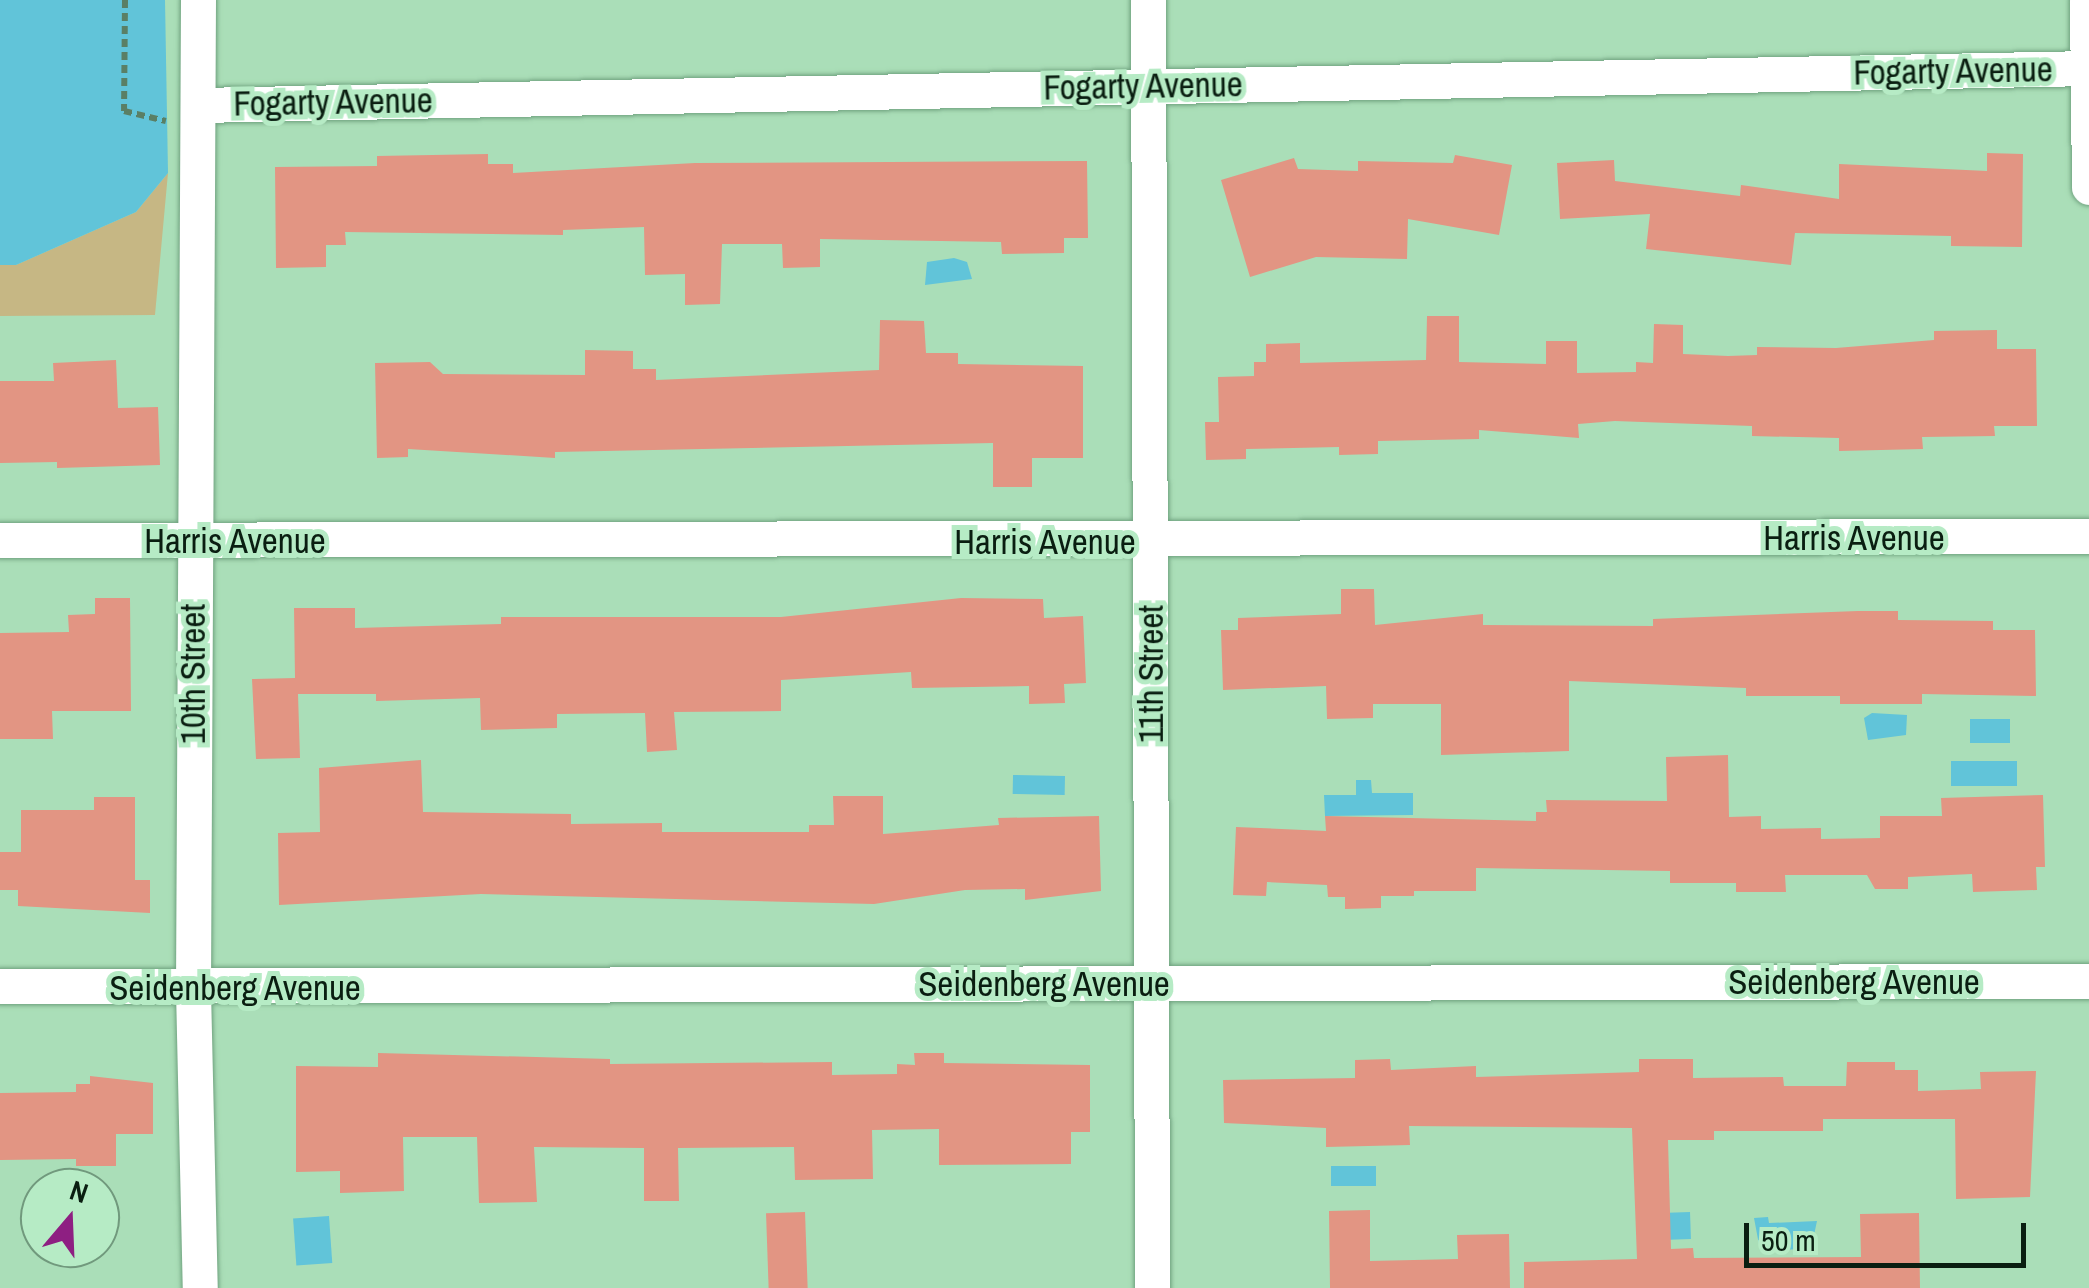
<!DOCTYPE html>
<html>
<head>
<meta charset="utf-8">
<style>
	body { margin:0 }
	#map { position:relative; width:2089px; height:1288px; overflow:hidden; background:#aadeb8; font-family:"Archivo Narrow",sans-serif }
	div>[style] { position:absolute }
	.green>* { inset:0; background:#c6b784 }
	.water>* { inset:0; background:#61c4d9; transform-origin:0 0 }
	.building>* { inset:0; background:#e29583; transform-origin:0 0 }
	.path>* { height:6px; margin-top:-3px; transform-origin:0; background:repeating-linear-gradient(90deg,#5a7f65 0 8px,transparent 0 13px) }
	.roads { filter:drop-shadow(0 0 2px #70a27f) drop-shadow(0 0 2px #70a27f) }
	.minor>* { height:35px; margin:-17.5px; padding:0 17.5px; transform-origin:17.5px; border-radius:17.5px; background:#fff }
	span { translate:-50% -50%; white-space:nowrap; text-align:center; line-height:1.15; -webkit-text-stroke:10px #b6ebc5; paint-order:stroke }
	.street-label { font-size:35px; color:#0a1e11 }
	.north { position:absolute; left:20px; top:1168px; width:100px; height:100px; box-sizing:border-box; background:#b6ebc5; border:2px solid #71997d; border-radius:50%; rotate:19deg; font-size:28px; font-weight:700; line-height:40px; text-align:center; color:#0a1e11 }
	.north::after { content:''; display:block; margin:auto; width:35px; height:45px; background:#8e1f82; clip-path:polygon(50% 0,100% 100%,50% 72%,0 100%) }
	.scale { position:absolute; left:1744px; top:1223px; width:282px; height:45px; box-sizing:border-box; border:5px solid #0a1e11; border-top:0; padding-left:12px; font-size:30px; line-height:35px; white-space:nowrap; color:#0a1e11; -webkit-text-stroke:8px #b6ebc5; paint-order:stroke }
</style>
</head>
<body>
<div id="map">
	<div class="green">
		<div style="clip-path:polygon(168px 173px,155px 315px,0 316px,0 265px,16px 265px,136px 212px)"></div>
	</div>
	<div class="water">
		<div style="clip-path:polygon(0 0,165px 0,168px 173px,136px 212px,16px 265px,0 265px)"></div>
		<div style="clip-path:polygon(954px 258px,967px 262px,972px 279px,925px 285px,927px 262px)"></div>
		<div style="clip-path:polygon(1872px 713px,1907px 715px,1906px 735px,1868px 740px,1864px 718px)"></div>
		<div style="left:1970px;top:719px;width:40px;height:24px"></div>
		<div style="left:2017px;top:761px;width:25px;height:66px;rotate:90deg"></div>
		<div style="left:1013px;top:775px;width:52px;height:19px;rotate:1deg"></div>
		<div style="clip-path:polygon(1356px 780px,1371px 780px,1372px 793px,1413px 793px,1413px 815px,1325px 816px,1324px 795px,1356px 795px)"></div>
		<div style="left:1331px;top:1166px;width:45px;height:20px"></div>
		<div style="left:1690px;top:1212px;width:27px;height:51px;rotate:88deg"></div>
		<div style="left:329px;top:1216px;width:47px;height:36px;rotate:86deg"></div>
		<div style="clip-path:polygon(1768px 1217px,1769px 1223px,1817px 1221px,1811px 1249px,1760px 1250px,1754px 1218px)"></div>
	</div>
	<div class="building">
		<div style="clip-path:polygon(1987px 153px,2023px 154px,2022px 247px,1951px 246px,1951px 236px,1795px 233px,1791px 265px,1646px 249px,1650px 214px,1560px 219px,1557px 163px,1614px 160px,1615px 181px,1740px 196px,1741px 185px,1839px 199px,1839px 164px,1987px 171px)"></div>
		<div style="clip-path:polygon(488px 154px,488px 164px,513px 164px,513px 173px,695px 163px,1087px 161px,1088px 238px,1064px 238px,1064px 253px,1002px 254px,1001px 242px,820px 239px,820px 267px,783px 268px,782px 244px,722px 244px,720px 304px,685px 305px,685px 274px,645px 275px,644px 227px,563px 230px,563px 235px,345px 232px,346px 245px,326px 245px,326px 267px,276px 268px,275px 167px,377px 166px,377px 156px)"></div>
		<div style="clip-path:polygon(1455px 155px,1512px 165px,1499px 235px,1408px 219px,1407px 259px,1316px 257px,1250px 277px,1221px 180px,1294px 158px,1298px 169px,1358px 171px,1358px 161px,1453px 163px)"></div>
		<div style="clip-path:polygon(1427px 316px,1459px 316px,1459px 362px,1546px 364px,1546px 341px,1577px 341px,1577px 373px,1636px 372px,1636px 362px,1653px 363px,1654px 324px,1683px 325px,1683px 354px,1728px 356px,1757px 355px,1757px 347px,1836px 348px,1934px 340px,1934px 331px,1997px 330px,1997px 349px,2036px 349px,2037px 426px,1994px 426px,1995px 436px,1922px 437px,1923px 449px,1839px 451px,1839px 438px,1752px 436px,1752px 426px,1615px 421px,1578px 424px,1579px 438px,1479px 430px,1479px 439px,1378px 441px,1378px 454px,1339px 455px,1339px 447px,1246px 449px,1246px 459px,1206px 460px,1205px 422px,1219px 422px,1218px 377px,1254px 376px,1254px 362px,1266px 362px,1266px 344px,1300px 343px,1300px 363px,1426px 360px)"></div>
		<div style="clip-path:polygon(880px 320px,924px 321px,926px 353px,958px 353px,958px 364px,1083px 366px,1083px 458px,1032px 458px,1032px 487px,993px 487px,993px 443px,555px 452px,555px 458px,408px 449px,408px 457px,377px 458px,375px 363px,430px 362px,443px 374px,585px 375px,585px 350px,633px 351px,633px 369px,656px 369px,656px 380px,879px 370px)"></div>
		<div style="clip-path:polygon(116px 360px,118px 408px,158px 407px,160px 465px,57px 468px,57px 462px,0 463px,0 381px,54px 381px,53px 363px)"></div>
		<div style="clip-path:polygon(1341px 589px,1374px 589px,1375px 625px,1483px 614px,1483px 625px,1653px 626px,1653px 619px,1858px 611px,1898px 611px,1898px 620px,1993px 621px,1993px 630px,2035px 630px,2036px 696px,1922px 694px,1922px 704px,1840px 704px,1840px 696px,1746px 696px,1746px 688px,1569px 681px,1569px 751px,1441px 755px,1441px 704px,1373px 704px,1373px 718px,1327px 719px,1326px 686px,1223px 690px,1221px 630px,1238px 630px,1238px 618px,1341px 614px)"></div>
		<div style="clip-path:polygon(95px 598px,130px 598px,131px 711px,52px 711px,53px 739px,0 739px,0 633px,69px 632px,68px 615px,95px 614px)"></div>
		<div style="clip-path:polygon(961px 598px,1043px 599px,1044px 618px,1083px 616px,1086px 683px,1064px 684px,1065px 703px,1029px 704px,1029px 686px,912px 688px,911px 672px,781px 680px,781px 711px,674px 712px,677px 750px,647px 752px,645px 713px,557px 714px,557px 728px,481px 730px,480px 698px,376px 701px,376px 694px,298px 694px,300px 758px,256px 759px,252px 679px,295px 678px,294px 608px,355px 608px,355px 628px,501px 624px,501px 617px,781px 617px)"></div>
		<div style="clip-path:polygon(1728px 755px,1729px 817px,1761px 816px,1761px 829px,1821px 828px,1821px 839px,1880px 838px,1880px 816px,1942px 816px,1941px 798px,2043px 795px,2045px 867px,2036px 867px,2037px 890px,1973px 892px,1972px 874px,1908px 877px,1908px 889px,1875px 889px,1867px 875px,1785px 875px,1786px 892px,1736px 892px,1736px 883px,1670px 883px,1670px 871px,1476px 868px,1476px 891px,1414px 891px,1414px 896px,1381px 896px,1381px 908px,1345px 909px,1345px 897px,1328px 897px,1327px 885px,1267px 882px,1266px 896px,1233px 895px,1236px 827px,1326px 831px,1325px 816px,1536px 821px,1536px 812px,1547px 812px,1546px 800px,1667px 801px,1666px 757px)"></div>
		<div style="clip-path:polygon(421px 760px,423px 812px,571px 814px,571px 824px,662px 823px,662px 832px,809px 832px,809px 825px,834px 825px,833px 796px,883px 796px,883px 834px,999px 825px,998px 818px,1099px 816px,1101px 891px,1025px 900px,1025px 889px,965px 890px,874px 904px,481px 894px,279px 905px,278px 833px,320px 832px,319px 768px)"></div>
		<div style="clip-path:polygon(94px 797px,135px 797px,135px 880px,150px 880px,150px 913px,18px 906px,18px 890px,0 890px,0 852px,21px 852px,21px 810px,94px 810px)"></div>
		<div style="clip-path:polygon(378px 1053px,610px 1059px,610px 1064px,832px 1062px,832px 1075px,897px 1074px,897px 1064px,915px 1065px,914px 1053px,944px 1053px,944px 1063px,1090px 1065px,1090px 1132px,1071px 1132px,1071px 1164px,939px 1165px,939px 1129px,872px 1130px,873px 1179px,795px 1180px,794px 1147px,678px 1148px,679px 1201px,644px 1201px,644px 1148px,534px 1147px,537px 1202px,479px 1203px,477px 1137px,403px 1137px,404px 1191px,340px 1193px,340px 1171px,296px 1172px,296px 1066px,378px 1067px)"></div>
		<div style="clip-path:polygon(1390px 1059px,1391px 1070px,1476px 1066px,1476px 1077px,1639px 1072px,1639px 1059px,1693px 1059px,1693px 1078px,1783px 1077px,1784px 1086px,1846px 1086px,1847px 1062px,1895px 1062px,1895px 1070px,1918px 1070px,1918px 1091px,1981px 1089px,1980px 1072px,2036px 1071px,2030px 1197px,1956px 1199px,1955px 1119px,1823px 1119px,1823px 1131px,1714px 1131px,1714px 1140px,1668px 1140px,1671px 1249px,1693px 1248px,1694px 1258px,1861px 1257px,1860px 1214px,1919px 1213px,1920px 1288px,1524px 1288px,1524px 1262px,1637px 1259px,1632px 1128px,1409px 1126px,1410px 1145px,1326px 1147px,1326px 1128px,1224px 1123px,1223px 1080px,1355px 1078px,1355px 1060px)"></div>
		<div style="clip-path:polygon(90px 1076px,153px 1083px,153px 1134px,116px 1134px,116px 1166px,76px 1166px,76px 1159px,0 1160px,0 1093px,76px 1092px,76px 1084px,90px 1084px)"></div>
		<div style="clip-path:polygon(1370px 1210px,1370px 1261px,1458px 1259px,1457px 1235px,1509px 1234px,1510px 1288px,1330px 1288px,1329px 1211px)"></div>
		<div style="left:805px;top:1212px;width:76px;height:39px;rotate:88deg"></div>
	</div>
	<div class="path">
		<div style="left:125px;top:0;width:111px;rotate:90.5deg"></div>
		<div style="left:124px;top:111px;width:43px;rotate:13.4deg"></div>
	</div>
	<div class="roads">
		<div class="minor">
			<div style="left:198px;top:0;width:990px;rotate:90.29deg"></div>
			<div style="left:193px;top:990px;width:298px;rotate:88.7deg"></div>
			<div style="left:1148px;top:0;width:1288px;rotate:89.82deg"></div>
			<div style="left:2087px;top:0;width:187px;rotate:89.4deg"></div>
			<div style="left:198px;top:105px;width:1891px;rotate:-1.12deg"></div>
			<div style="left:0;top:540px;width:2089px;rotate:-0.11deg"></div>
			<div style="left:0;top:986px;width:2089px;rotate:-0.14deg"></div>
		</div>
	</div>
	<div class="street-label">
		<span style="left:1953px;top:71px;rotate:-1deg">Fogarty Avenue</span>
		<span style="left:1143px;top:86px;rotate:-1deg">Fogarty Avenue</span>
		<span style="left:333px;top:102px;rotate:-1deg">Fogarty Avenue</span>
		<span style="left:1854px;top:538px">Harris Avenue</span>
		<span style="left:235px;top:541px">Harris Avenue</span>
		<span style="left:1045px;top:542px">Harris Avenue</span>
		<span style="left:193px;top:674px;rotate:-90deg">10th Street</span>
		<span style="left:1151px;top:674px;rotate:-90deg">11th Street</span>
		<span style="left:1854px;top:982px">Seidenberg Avenue</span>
		<span style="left:1044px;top:984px">Seidenberg Avenue</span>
		<span style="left:235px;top:988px">Seidenberg Avenue</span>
	</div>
	<div class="north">N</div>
	<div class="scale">50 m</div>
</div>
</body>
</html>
